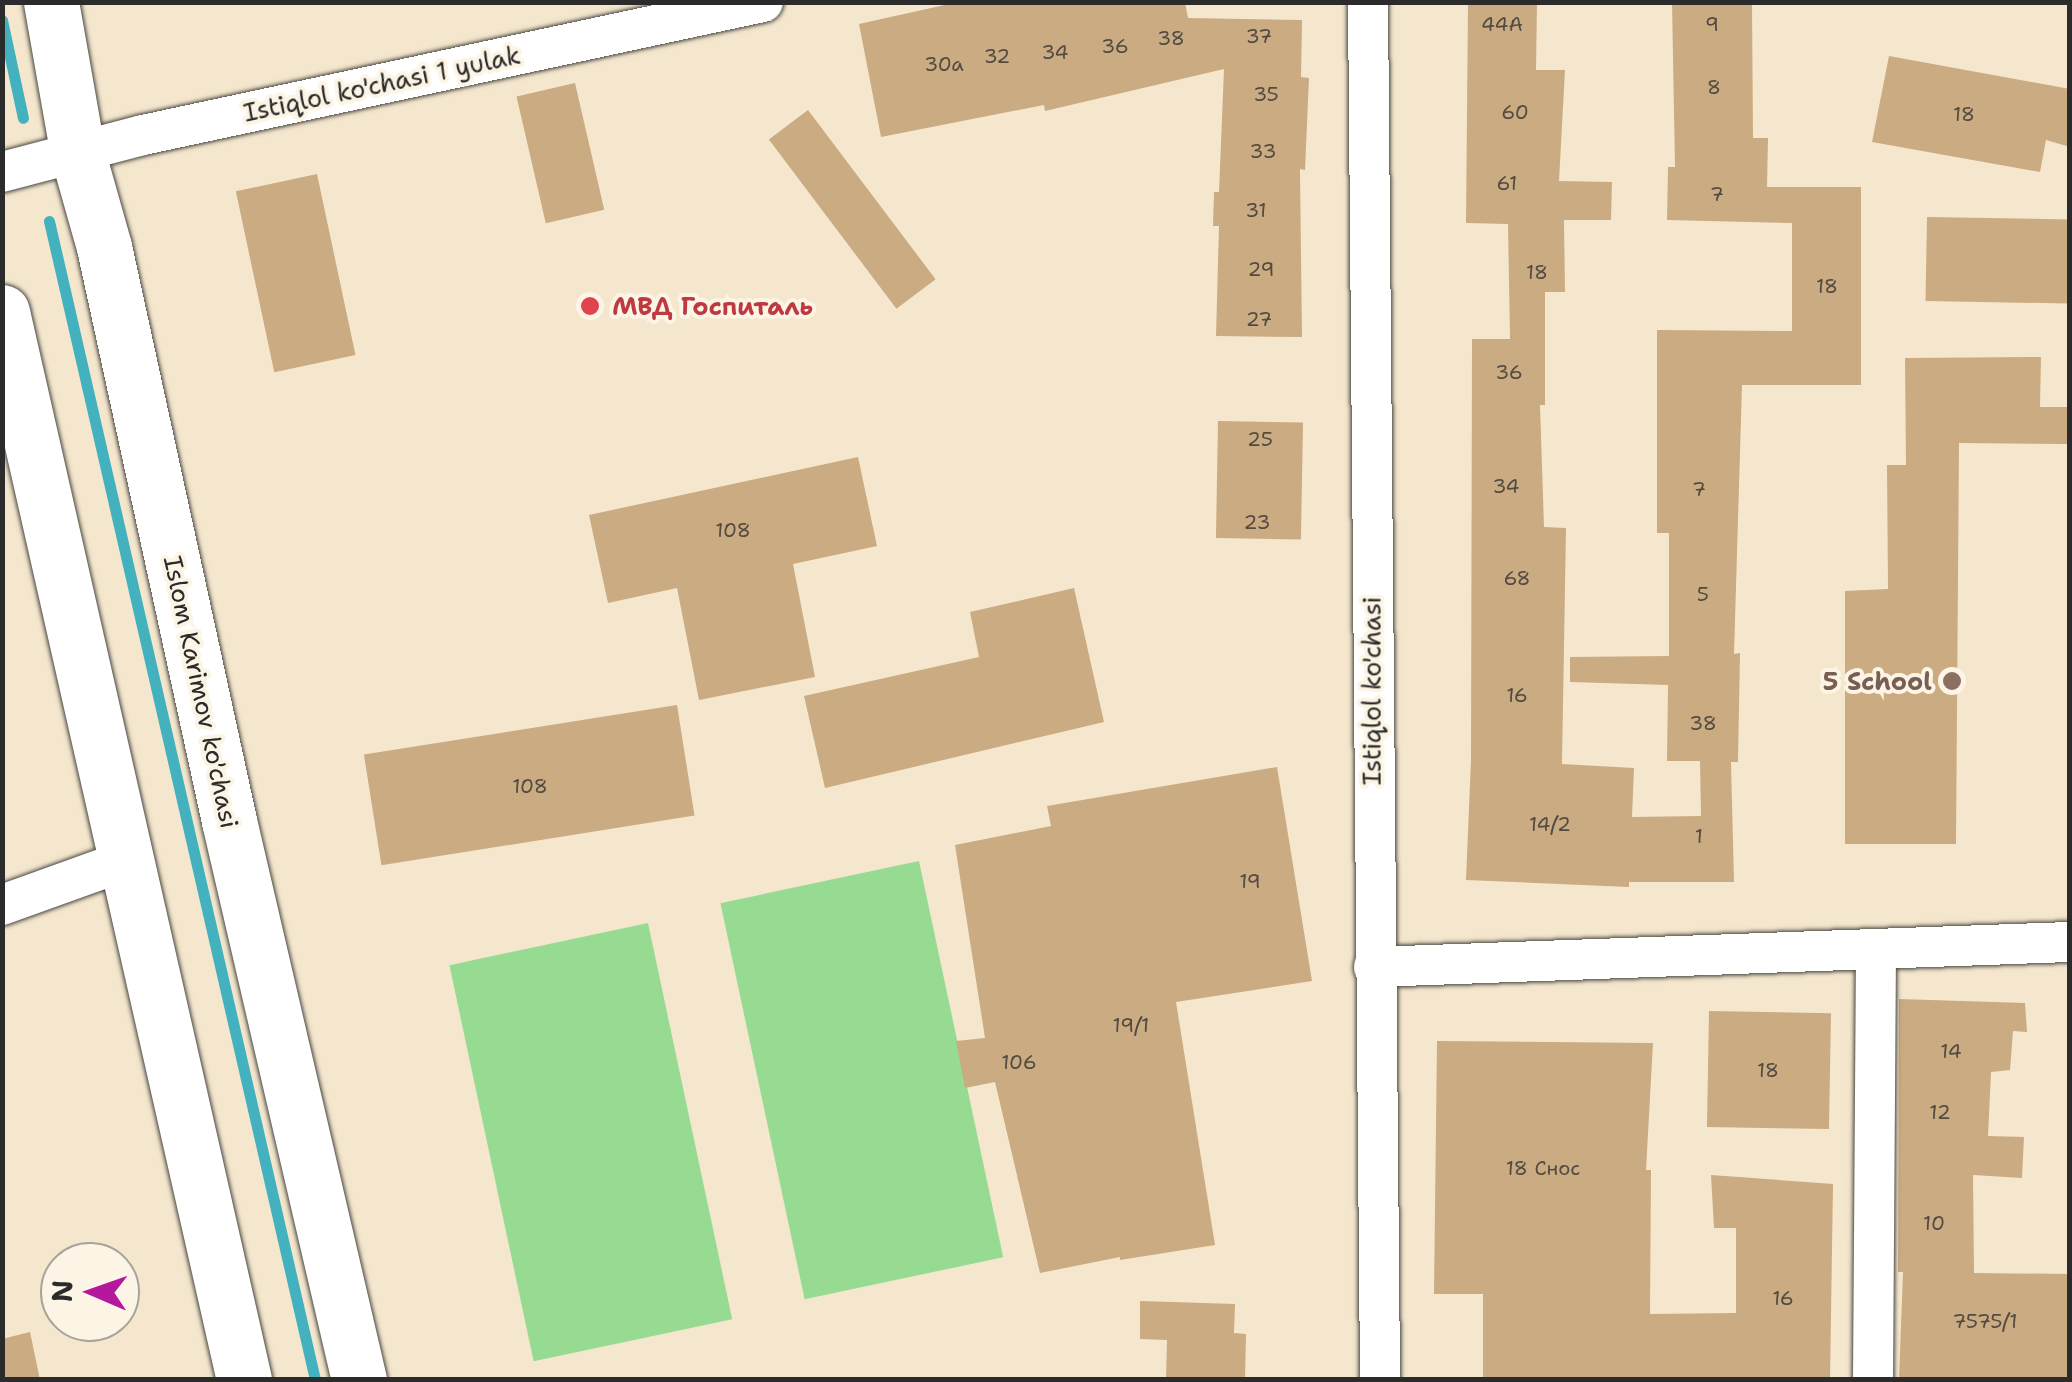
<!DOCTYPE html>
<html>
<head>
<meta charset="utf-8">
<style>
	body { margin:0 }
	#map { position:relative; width:2072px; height:1382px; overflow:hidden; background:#f5e7cd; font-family:"Shantell Sans",sans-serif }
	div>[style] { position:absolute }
	.green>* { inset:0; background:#97db93; transform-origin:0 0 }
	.stream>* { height:11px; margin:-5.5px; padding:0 5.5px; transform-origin:5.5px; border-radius:5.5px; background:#43b2be }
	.building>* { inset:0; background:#caab82; transform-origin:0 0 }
	.roads { filter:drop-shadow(0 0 2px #494743) drop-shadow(0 0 2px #494743) }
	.minor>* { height:40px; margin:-20px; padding:0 20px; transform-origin:20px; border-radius:20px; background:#fff }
	.secondary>* { height:55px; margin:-27.5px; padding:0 27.5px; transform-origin:27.5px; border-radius:27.5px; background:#fff }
	.dots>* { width:28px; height:28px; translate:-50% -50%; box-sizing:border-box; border:5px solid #fcf5e5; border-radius:50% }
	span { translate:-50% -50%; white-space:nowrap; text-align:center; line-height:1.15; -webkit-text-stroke:8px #fcf5e5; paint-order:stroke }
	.number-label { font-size:20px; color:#534b41 }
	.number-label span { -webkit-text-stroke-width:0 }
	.street-label { font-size:25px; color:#2b2b2b }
	.health-label { font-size:25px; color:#be3a42; font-weight:700 }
	.left { translate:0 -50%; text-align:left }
	.education-label { font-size:25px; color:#785e54; font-weight:700 }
	.right { translate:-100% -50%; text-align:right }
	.frame { position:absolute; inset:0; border:5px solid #2b2b2b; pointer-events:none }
	.north { position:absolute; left:40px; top:1242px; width:100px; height:100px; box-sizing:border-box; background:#fcf5e5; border:2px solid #a8a49b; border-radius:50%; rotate:272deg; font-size:28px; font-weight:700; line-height:40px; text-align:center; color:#2b2b2b }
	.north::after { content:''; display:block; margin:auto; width:35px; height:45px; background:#b5179e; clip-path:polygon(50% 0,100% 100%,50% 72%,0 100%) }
</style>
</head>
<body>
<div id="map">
	<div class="green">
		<div style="left:919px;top:861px;width:405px;height:203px;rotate:78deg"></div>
		<div style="left:648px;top:923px;width:405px;height:203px;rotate:78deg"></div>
	</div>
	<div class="stream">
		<div style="left:2px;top:20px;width:100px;rotate:77.9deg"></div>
		<div style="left:49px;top:221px;width:1189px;rotate:77.07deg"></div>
	</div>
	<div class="building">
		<div style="clip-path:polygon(958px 2px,1185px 2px,1188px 18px,1302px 20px,1301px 77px,1309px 78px,1305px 170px,1300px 169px,1302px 337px,1216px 336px,1219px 226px,1213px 226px,1214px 192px,1219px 192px,1224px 69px,1045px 111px,1044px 105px,881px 137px,859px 24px)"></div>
		<div style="clip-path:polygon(1468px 2px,1537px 2px,1536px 70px,1565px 70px,1559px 181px,1612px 182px,1611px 220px,1564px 220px,1565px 292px,1545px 292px,1545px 405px,1540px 405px,1544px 527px,1566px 528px,1562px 764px,1634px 768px,1632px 817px,1701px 816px,1700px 761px,1667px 761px,1668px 685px,1570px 682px,1570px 657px,1669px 656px,1669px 533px,1657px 533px,1657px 330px,1792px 331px,1792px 223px,1667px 220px,1668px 167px,1675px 167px,1672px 2px,1752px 2px,1753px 138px,1768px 138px,1767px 187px,1861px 187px,1861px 385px,1742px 385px,1734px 654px,1740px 653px,1738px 762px,1731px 762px,1734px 882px,1629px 882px,1629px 887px,1466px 880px,1471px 760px,1472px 339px,1510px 339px,1508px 224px,1466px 223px)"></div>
		<div style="clip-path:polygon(1889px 56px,2070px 89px,2070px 147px,2046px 140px,2040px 172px,1872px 142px)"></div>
		<div style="left:575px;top:83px;width:130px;height:60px;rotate:77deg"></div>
		<div style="left:808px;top:110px;width:212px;height:49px;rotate:53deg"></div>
		<div style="left:317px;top:174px;width:185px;height:83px;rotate:78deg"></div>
		<div style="left:1927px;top:217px;width:143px;height:84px;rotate:1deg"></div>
		<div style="clip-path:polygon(2041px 357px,2040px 407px,2070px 407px,2070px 444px,1959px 443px,1956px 844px,1845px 844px,1845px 591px,1888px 589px,1887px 465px,1906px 465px,1905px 358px)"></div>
		<div style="left:1218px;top:421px;width:85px;height:117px;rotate:1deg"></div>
		<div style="clip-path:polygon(858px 457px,877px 546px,793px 564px,815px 677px,699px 700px,677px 588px,608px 603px,589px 515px)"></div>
		<div style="clip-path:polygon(1074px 588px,1104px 722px,825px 788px,804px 696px,979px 657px,970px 612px)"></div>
		<div style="left:677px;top:705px;width:112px;height:317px;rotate:81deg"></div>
		<div style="clip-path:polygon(1277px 767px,1312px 981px,1176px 1002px,1215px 1245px,1120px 1260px,1120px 1257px,1040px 1273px,995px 1082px,965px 1088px,956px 1041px,985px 1038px,955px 845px,1051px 826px,1047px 806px)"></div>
		<div style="clip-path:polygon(1899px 999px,2025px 1003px,2027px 1032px,2013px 1031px,2010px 1070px,1991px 1072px,1988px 1136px,2024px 1137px,2022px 1178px,1973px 1175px,1974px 1273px,2070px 1274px,2070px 1380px,1899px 1380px,1903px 1272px,1898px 1272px)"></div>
		<div style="left:1709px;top:1011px;width:122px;height:116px;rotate:1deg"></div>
		<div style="clip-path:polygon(1437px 1041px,1653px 1043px,1646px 1170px,1651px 1170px,1650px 1314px,1736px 1313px,1736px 1228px,1714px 1228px,1711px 1175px,1833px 1184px,1830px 1380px,1483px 1380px,1483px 1294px,1434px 1294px)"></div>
		<div style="clip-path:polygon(1140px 1301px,1235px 1304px,1234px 1333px,1246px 1334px,1245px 1380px,1166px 1380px,1167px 1340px,1140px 1339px)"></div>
		<div style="clip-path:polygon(30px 1332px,40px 1380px,2px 1380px,2px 1339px)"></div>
	</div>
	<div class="roads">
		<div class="minor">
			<div style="left:1368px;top:2px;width:1378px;rotate:89.5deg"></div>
			<div style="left:2px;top:172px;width:146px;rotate:-14.7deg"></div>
			<div style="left:143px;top:135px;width:634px;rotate:-12.11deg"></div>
			<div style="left:2px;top:905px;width:136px;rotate:-19.8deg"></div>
			<div style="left:1374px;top:967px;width:696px;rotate:-2.06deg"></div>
			<div style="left:1873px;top:1380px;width:428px;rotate:-89.6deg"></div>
		</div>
		<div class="secondary">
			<div style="left:51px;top:2px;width:155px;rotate:80deg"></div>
			<div style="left:78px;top:155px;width:96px;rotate:74.2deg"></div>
			<div style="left:104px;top:247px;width:587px;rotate:77.71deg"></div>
			<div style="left:229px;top:821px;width:574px;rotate:76.91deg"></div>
			<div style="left:2px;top:312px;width:1095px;rotate:77.23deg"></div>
		</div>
	</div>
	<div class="dots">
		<div style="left:590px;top:306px;background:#e0444e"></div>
		<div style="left:1952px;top:681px;background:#8d6e63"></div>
	</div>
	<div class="number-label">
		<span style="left:1502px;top:24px">44А</span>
		<span style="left:1712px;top:24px">9</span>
		<span style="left:1259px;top:36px">37</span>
		<span style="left:1171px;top:38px">38</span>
		<span style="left:1115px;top:46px">36</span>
		<span style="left:1055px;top:52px">34</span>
		<span style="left:997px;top:56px">32</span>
		<span style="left:944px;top:64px">30a</span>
		<span style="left:1714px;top:87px">8</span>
		<span style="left:1266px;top:94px">35</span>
		<span style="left:1515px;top:112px">60</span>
		<span style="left:1964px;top:114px">18</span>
		<span style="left:1263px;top:151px">33</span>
		<span style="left:1507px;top:183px">61</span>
		<span style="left:1717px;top:194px">7</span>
		<span style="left:1256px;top:210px">31</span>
		<span style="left:1261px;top:269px">29</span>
		<span style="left:1537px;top:272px">18</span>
		<span style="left:1827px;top:286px">18</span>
		<span style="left:1259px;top:319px">27</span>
		<span style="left:1509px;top:372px">36</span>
		<span style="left:1260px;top:439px">25</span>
		<span style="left:1506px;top:486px">34</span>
		<span style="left:1699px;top:489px">7</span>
		<span style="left:1257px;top:522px">23</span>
		<span style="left:733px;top:530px">108</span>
		<span style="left:1517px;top:578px">68</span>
		<span style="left:1703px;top:594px">5</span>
		<span style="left:1517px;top:695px">16</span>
		<span style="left:1703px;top:723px">38</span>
		<span style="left:530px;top:786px">108</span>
		<span style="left:1550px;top:824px">14/2</span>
		<span style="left:1699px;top:836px">1</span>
		<span style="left:1250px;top:881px">19</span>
		<span style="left:1131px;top:1025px">19/1</span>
		<span style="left:1951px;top:1051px">14</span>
		<span style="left:1019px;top:1062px">106</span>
		<span style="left:1768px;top:1070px">18</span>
		<span style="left:1940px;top:1112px">12</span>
		<span style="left:1543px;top:1168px">18 Снос</span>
		<span style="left:1934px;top:1223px">10</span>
		<span style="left:1783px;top:1298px">16</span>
		<span style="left:1985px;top:1321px">7575/1</span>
	</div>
	<div class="street-label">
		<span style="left:382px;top:84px;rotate:-12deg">Istiqlol ko'chasi 1 yulak</span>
		<span style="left:1372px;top:691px;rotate:-90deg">Istiqlol ko'chasi</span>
		<span style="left:201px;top:692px;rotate:78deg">Islom Karimov ko'chasi</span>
	</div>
	<div class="health-label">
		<span class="left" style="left:612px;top:306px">МВД Госпиталь</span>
	</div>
	<div class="education-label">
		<span class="right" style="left:1932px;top:681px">5 School</span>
	</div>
	<div class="frame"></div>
	<div class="north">N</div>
</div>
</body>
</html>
